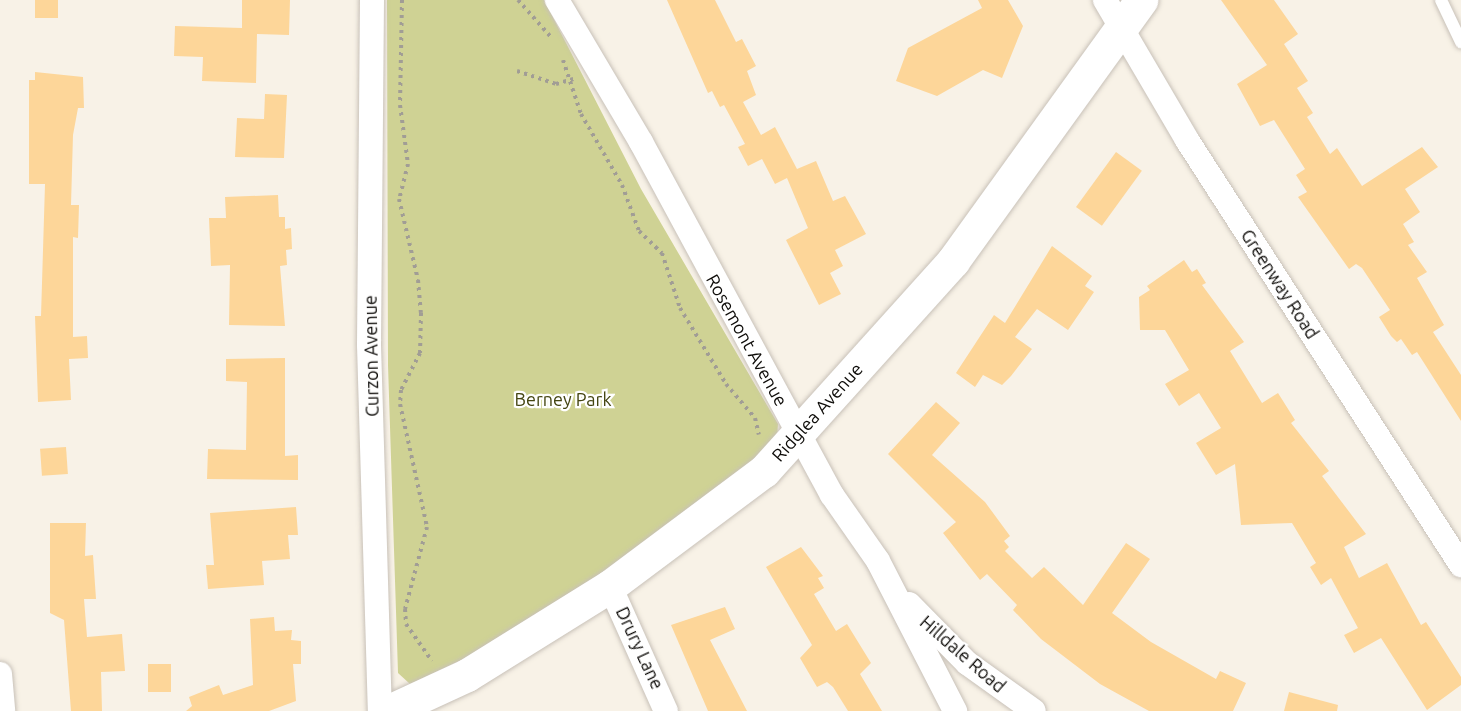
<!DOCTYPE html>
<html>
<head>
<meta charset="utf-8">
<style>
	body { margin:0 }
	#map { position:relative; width:1461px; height:711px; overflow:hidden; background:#f8f2e7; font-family:Ubuntu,sans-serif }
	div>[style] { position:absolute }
	.green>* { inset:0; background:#cfd294 }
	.building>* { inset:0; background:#fdd699; transform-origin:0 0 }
	.path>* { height:4px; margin-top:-2px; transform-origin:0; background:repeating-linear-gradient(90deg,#a19d95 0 3px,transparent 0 7.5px) }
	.roads { filter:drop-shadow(0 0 2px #c8c1b8) drop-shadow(0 0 2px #c8c1b8) }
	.lane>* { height:12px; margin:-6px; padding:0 6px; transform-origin:6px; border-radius:6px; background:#fff }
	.street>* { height:24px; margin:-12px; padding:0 12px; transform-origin:12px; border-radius:12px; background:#fff }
	.secondary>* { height:33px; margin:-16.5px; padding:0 16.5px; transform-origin:16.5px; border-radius:16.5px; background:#fff }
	span { translate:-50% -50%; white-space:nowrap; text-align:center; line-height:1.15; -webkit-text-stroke:4.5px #fff; paint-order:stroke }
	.street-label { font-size:18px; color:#0d0b08 }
	.park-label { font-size:18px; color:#444511 }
</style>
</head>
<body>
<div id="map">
	<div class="green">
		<div style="clip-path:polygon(387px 0,544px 0,641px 189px,778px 424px,777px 439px,764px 455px,557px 615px,410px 684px,398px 673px,388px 365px)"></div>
	</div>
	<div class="building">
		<div style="left:35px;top:0;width:23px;height:18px"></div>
		<div style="clip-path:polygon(242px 0,290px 0,289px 35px,257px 34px,256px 83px,202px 81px,203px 57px,174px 56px,175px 26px,242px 28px)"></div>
		<div style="clip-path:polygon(667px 0,715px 0,736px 42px,742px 39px,756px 66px,747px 71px,756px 95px,743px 102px,761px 135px,775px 127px,797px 169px,816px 161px,833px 201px,845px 196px,866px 234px,835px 250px,843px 266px,830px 273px,841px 294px,819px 305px,786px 240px,808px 228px,787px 178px,775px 184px,762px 159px,748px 166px,738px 147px,745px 144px,724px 105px,720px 107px,712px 91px,708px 93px)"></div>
		<div style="clip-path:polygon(978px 0,1008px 0,1023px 26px,1002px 78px,983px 70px,937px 96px,896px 81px,908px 48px,982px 8px)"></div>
		<div style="clip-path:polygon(1221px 0,1274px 0,1298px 34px,1284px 44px,1308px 81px,1297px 88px,1313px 113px,1307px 117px,1330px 154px,1337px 148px,1362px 186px,1422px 147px,1438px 167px,1405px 189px,1420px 212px,1403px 224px,1414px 242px,1408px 245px,1427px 272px,1417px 278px,1444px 325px,1433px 332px,1461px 375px,1461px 421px,1417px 352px,1412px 355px,1401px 339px,1397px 342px,1391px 336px,1379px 317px,1390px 310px,1362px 268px,1356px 264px,1349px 269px,1298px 197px,1307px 192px,1296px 175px,1305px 169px,1274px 120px,1260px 126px,1237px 84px,1267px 65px)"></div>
		<div style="clip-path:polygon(35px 72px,83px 77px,84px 108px,78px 108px,73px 135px,71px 205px,79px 205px,78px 238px,73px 237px,73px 337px,87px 336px,88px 358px,69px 359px,71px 400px,38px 402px,35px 316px,41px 316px,45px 184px,29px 184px,29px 80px,35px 80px)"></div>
		<div style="clip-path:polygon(265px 94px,287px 95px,284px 158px,235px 157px,237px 118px,264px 119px)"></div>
		<div style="left:1116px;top:152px;width:32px;height:68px;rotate:36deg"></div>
		<div style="clip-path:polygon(278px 195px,279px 217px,285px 217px,285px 229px,291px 228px,292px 249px,286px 250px,287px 265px,280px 266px,285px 326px,229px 325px,230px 265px,211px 266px,209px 218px,226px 218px,225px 197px)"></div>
		<div style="clip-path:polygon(1052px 246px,1092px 276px,1085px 286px,1094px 292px,1068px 330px,1037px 309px,1015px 337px,1032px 349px,1011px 376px,1002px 385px,983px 375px,975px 387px,956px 373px,994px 315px,1005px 323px)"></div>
		<div style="clip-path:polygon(1184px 260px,1192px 272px,1197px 269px,1206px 283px,1202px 285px,1244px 342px,1230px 351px,1262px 403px,1278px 393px,1295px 420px,1291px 423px,1329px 471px,1322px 476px,1366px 534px,1344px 547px,1359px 578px,1387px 563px,1421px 625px,1426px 622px,1461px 677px,1461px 685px,1427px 710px,1381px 638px,1354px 653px,1344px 635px,1358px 628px,1331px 578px,1321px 585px,1310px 567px,1316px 563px,1292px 523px,1241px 525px,1235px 464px,1216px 475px,1196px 443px,1221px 428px,1199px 393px,1179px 406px,1165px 384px,1189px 370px,1165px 330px,1140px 330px,1139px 297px,1150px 290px,1147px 286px)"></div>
		<div style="clip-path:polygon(285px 358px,285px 456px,298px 455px,298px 480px,207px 479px,208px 449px,246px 450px,247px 382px,226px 381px,226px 359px)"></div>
		<div style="clip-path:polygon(936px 402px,960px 423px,932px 455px,985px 502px,1010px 536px,1004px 541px,1009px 547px,1005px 551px,1032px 578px,1044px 567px,1083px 605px,1126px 543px,1150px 559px,1112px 613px,1151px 642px,1216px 679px,1220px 671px,1246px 683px,1233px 711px,1149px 711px,1100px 684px,1041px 639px,1013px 610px,1017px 605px,987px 574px,980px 580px,943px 533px,956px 522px,888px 454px)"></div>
		<div style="left:66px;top:447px;width:27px;height:26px;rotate:86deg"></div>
		<div style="clip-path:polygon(296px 507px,298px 535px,288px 535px,290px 559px,262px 561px,264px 585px,208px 589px,206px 565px,214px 565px,210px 513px)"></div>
		<div style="clip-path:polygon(50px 523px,86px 523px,85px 556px,93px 555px,96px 599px,84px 599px,87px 637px,122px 634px,125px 671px,101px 672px,102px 711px,71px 711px,64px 620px,50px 613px)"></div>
		<div style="clip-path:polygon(801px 547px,823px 576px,818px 578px,824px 588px,814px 594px,836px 631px,847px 624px,871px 663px,860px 674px,882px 711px,848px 711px,833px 687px,827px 682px,817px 687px,800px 658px,812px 645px,766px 567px)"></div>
		<div style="clip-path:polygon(725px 607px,735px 629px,710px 640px,747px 711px,708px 711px,671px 625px)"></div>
		<div style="clip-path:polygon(274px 617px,275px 631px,292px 630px,291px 640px,301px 641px,301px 664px,293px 664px,296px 701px,269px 711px,186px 711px,192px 706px,189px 697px,219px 685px,223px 695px,253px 685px,250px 619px)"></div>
		<div style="left:148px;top:664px;width:23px;height:28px"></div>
		<div style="clip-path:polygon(1289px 692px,1338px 705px,1337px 711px,1284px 711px)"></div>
	</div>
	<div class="path">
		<div style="left:402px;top:0;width:105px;rotate:91.1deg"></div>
		<div style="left:400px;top:105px;width:60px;rotate:82.3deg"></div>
		<div style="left:408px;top:164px;width:36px;rotate:104deg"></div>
		<div style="left:399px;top:199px;width:83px;rotate:76.8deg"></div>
		<div style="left:418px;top:280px;width:33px;rotate:85deg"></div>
		<div style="left:421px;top:313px;width:40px;rotate:91.4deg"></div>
		<div style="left:420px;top:353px;width:42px;rotate:117.2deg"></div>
		<div style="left:401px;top:390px;width:14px;rotate:94deg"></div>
		<div style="left:400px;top:404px;width:126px;rotate:77.6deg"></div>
		<div style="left:427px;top:527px;width:85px;rotate:105deg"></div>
		<div style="left:405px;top:609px;width:15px;rotate:86deg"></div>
		<div style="left:406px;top:624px;width:45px;rotate:54.9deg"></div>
		<div style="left:518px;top:0;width:50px;rotate:48.3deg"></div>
		<div style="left:563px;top:60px;width:57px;rotate:71.6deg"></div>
		<div style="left:581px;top:114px;width:82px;rotate:60deg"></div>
		<div style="left:622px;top:185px;width:49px;rotate:69.7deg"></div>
		<div style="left:639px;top:231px;width:32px;rotate:44deg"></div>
		<div style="left:662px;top:253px;width:58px;rotate:71.9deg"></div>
		<div style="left:680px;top:308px;width:89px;rotate:58.8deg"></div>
		<div style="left:726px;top:384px;width:45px;rotate:49.5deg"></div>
		<div style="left:755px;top:418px;width:17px;rotate:77deg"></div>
		<div style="left:517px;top:71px;width:41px;rotate:18.4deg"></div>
		<div style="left:556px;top:84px;width:18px;rotate:-16deg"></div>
	</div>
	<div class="roads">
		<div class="lane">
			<div style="left:1441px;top:0;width:47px;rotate:64.5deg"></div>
		</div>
		<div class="street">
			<div style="left:372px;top:0;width:345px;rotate:90.5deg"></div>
			<div style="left:369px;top:345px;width:366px;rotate:88.3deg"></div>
			<div style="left:557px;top:0;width:165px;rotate:59.4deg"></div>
			<div style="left:641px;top:142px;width:401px;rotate:61.6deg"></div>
			<div style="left:832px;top:495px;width:80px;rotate:55.1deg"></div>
			<div style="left:878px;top:561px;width:169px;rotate:62.8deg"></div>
			<div style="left:1105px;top:0;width:162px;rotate:59.6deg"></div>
			<div style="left:1187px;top:140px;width:506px;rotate:57.19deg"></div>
			<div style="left:610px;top:586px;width:137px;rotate:65.9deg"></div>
			<div style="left:909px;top:604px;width:83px;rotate:45.5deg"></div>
			<div style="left:967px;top:663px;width:82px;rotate:35.6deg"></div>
			<div style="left:0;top:674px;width:37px;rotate:85deg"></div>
		</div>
		<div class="secondary">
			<div style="left:389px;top:711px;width:86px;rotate:-24.8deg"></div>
			<div style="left:467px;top:675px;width:168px;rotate:-31.9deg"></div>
			<div style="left:610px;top:586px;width:192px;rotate:-36.8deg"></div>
			<div style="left:764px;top:471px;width:283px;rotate:-48deg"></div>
			<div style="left:953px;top:261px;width:322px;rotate:-54.2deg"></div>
		</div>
	</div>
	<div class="street-label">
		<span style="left:1280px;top:284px;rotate:57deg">Greenway Road</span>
		<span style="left:747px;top:340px;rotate:61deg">Rosemont Avenue</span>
		<span style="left:371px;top:356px;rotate:-91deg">Curzon Avenue</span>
		<span style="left:817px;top:412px;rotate:-48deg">Ridglea Avenue</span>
		<span style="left:640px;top:648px;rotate:65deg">Drury Lane</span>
		<span style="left:963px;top:654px;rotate:41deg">Hilldale Road</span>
	</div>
	<div class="park-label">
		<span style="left:563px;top:399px">Berney Park</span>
	</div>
</div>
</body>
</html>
